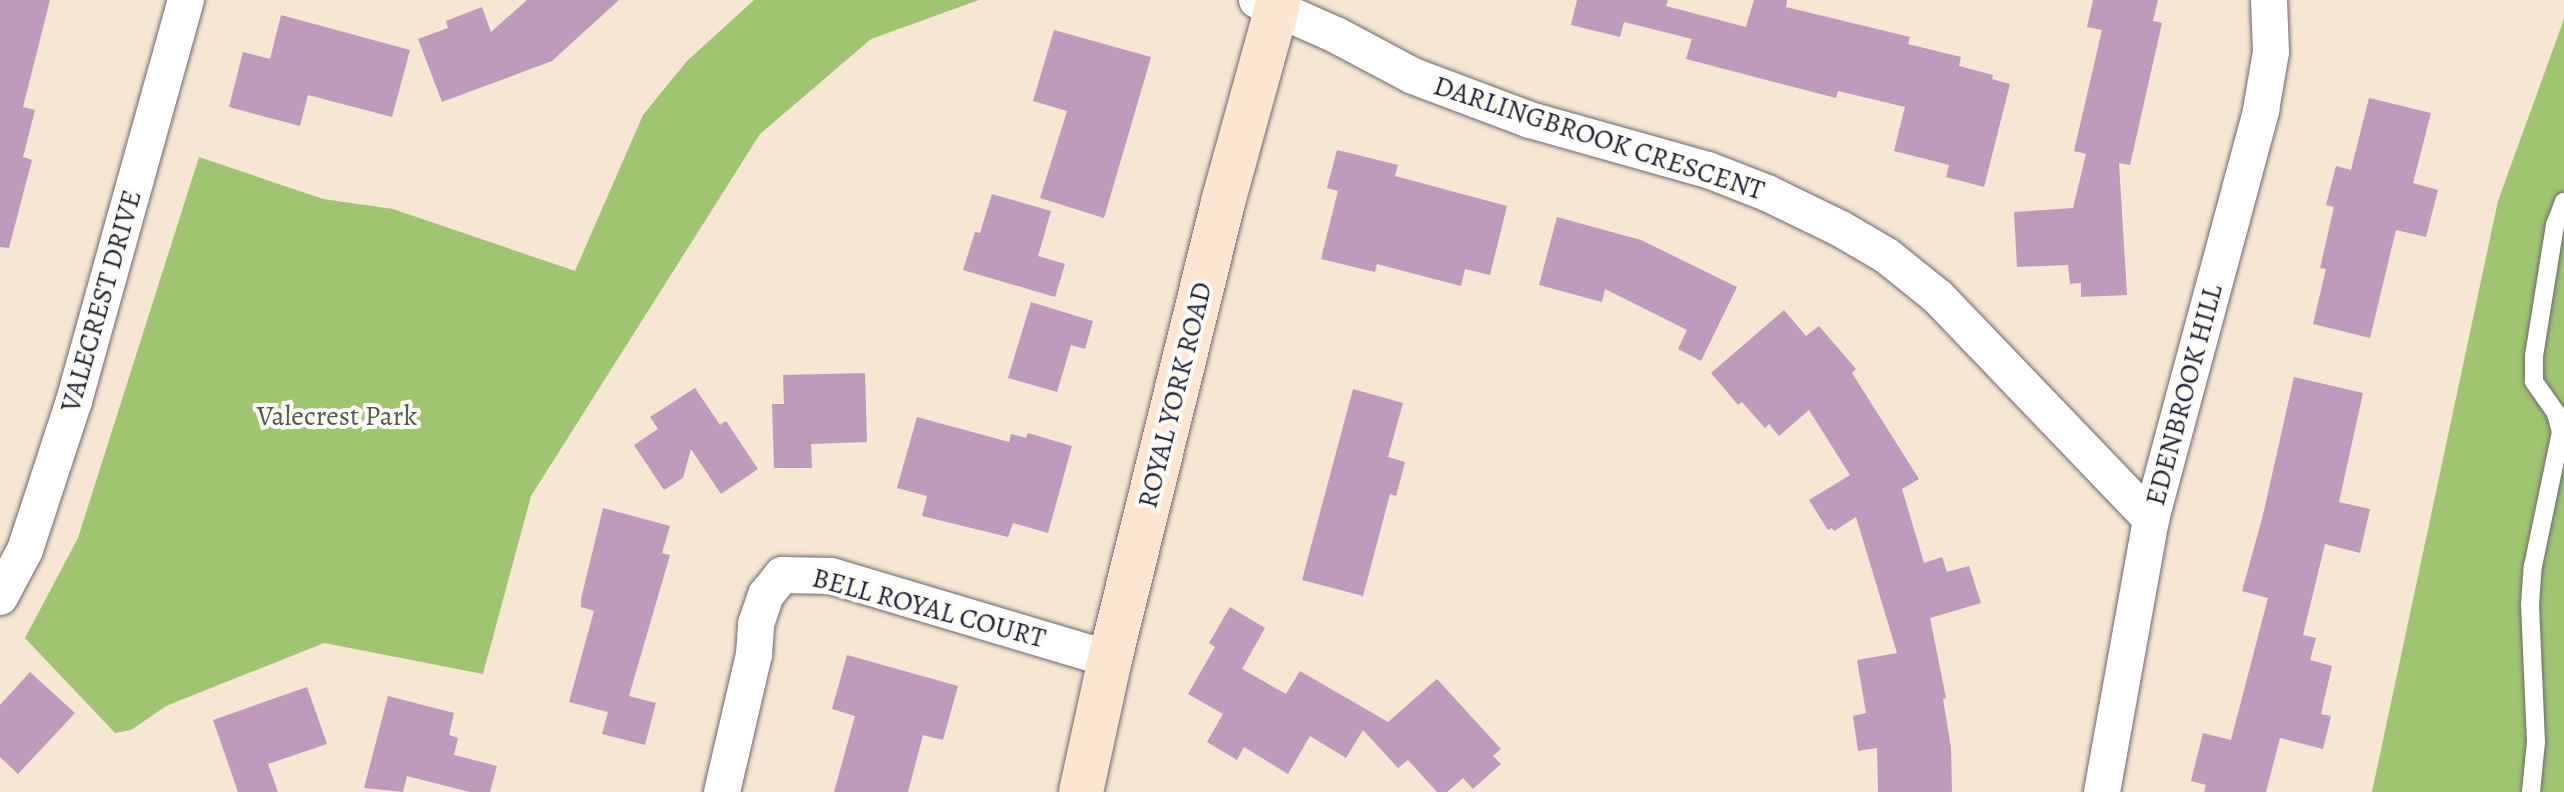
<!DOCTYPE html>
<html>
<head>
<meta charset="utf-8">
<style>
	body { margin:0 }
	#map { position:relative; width:2564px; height:792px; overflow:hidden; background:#f7e6d1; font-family:Alegreya,serif }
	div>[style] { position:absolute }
	.green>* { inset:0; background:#9fc570 }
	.building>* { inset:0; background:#bf9abd }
	.roads { filter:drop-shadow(0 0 2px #6d6770) drop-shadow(0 0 2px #6d6770) }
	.service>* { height:18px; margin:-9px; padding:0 9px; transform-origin:9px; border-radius:9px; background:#fff }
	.minor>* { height:36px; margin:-18px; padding:0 18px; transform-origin:18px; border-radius:18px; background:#fff }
	.secondary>* { height:44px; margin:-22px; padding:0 22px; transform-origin:22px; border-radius:22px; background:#fde5d0 }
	span { translate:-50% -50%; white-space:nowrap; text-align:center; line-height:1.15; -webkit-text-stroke:8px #fdfcf7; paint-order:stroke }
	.street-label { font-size:28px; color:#22223b }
	.park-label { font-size:28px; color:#4e5b4e }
</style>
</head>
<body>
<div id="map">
	<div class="green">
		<div style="clip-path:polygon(754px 0,979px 0,871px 39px,760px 134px,531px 496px,483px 674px,324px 643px,166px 706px,131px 730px,115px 733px,25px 638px,78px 538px,199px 157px,323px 199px,393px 209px,575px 271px,643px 115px,687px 61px)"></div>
		<div style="clip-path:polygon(2564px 19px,2564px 792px,2372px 792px,2498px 201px)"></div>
	</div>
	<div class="building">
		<div style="clip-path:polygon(0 0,50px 0,23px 107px,35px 110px,23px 157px,32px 160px,9px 248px,0 247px)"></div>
		<div style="clip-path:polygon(527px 0,619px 0,552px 61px,442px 102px,418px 39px,448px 28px,446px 21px,482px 7px,491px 32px)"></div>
		<div style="clip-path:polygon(1577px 0,1668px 0,1666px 6px,1746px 27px,1754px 0,1787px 0,1786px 7px,1910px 37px,1908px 44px,1961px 57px,1959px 66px,1993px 75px,1992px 79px,2010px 84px,1984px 187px,1946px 177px,1949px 165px,1894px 151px,1905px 107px,1838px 91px,1836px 98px,1686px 59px,1692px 39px,1624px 22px,1620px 37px,1571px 25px)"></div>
		<div style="clip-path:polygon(2093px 0,2158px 0,2153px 21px,2162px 23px,2130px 165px,2119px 163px,2127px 295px,2081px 297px,2081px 283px,2070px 284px,2068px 265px,2017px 267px,2014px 212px,2073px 208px,2086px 154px,2074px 151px,2102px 30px,2087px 27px)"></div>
		<div style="clip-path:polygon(281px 15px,410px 50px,392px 117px,308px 95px,300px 126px,229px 107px,243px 52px,270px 59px)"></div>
		<div style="clip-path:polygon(1054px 30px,1151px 57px,1104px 218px,1040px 198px,1067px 111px,1033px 101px)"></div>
		<div style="clip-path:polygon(2369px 98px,2431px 113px,2413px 183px,2438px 190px,2426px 237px,2396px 230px,2370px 338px,2313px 324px,2326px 269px,2320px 268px,2334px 207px,2326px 205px,2336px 166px,2351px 170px)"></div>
		<div style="clip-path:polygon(1337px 150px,1398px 165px,1395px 176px,1507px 206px,1490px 275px,1465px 269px,1461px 286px,1377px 264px,1375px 272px,1321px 259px,1338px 191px,1327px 188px)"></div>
		<div style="clip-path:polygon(992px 194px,1051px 211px,1038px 256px,1065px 264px,1055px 297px,963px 270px,975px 232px,980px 233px)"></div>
		<div style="clip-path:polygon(1557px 217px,1641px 240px,1737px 287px,1701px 361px,1678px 349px,1687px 330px,1605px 289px,1602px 302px,1539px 285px)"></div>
		<div style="clip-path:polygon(1031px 302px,1093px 321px,1085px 349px,1071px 345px,1057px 392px,1008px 378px)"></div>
		<div style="clip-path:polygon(1784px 310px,1806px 336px,1819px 326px,1856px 369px,1852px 373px,1919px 479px,1902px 489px,1924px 563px,1942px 557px,1947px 572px,1969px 566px,1981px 603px,1930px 618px,1946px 698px,1943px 699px,1951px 748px,1952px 792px,1878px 792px,1877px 748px,1858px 751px,1853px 716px,1866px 713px,1857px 660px,1897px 653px,1856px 517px,1834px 531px,1832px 528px,1828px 530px,1809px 500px,1850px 475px,1809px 410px,1779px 436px,1769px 424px,1765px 428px,1742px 402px,1738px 405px,1711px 373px)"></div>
		<div style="clip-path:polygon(865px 373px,867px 442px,811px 444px,812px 468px,774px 468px,772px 404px,784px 404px,783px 375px)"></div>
		<div style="clip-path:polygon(2294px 377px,2363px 393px,2339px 502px,2370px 509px,2360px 553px,2325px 544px,2303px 635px,2316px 638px,2310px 660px,2332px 666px,2321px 714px,2331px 716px,2323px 749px,2280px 738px,2266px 792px,2204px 792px,2206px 785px,2191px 781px,2203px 733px,2231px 740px,2268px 598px,2242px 591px,2263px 515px)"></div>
		<div style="clip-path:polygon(695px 388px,720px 425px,726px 421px,758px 469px,721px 494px,691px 449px,683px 478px,664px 490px,634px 445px,658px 429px,650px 417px)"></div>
		<div style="clip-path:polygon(1353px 389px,1403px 403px,1388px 457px,1405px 462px,1396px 496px,1390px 494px,1363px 596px,1302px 580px)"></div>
		<div style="clip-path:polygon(917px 417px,1009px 442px,1011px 434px,1026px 438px,1028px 433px,1072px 446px,1048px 533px,1013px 523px,1008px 537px,922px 516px,927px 496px,897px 488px)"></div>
		<div style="clip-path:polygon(603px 508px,670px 526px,662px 553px,670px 555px,629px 696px,656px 703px,645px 745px,602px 734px,608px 712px,569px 702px,594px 611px,581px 607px,581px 599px)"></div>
		<div style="clip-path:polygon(1230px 607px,1265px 628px,1242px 669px,1286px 694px,1300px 671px,1388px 722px,1437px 679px,1501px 749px,1493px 756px,1501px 764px,1473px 789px,1463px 778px,1447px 792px,1437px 792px,1408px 760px,1398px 768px,1363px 730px,1346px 758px,1310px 736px,1288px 774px,1244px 747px,1237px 760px,1207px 742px,1223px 714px,1188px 694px,1215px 647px,1209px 643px)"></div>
		<div style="clip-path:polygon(847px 655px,958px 686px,943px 740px,923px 735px,908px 792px,834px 792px,855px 716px,832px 709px)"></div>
		<div style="clip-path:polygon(30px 672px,75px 713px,18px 774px,0 757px,0 705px)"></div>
		<div style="clip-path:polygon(307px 687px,327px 744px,268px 764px,278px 792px,238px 792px,213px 720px)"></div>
		<div style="clip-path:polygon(388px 696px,454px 713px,449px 735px,458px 738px,454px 755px,497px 766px,490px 792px,470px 792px,407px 776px,403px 792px,364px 788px)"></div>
	</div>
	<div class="roads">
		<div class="service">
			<div style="left:2531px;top:792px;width:50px;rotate:-84.3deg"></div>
			<div style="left:2536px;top:742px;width:137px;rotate:-92.5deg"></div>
			<div style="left:2530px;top:605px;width:39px;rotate:-86deg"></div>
			<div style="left:2533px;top:566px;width:137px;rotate:-78.2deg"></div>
			<div style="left:2561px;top:432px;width:20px;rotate:-105deg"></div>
			<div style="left:2556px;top:413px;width:39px;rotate:-125deg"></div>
			<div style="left:2534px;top:381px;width:25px;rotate:-90deg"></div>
			<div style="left:2534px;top:356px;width:133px;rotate:-80.9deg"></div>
			<div style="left:2555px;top:225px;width:25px;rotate:-69deg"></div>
		</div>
		<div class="minor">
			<div style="left:1257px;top:0;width:86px;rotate:23.9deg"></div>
			<div style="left:1336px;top:35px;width:87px;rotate:28deg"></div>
			<div style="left:1413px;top:76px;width:125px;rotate:20.6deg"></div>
			<div style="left:1530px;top:120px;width:185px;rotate:15.7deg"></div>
			<div style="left:1708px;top:170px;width:63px;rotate:21.3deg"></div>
			<div style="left:1767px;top:193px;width:82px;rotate:25.9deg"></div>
			<div style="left:1841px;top:229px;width:53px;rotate:30.4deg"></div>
			<div style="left:1887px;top:256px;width:65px;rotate:38.8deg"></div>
			<div style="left:1938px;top:297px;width:308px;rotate:46.2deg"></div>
			<div style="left:0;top:597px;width:53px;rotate:-62deg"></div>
			<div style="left:25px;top:550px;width:157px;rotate:-71.8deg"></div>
			<div style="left:74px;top:401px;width:416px;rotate:-74.4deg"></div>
			<div style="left:722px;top:792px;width:141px;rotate:-76.9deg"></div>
			<div style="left:754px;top:655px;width:31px;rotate:-86deg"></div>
			<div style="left:756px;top:624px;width:31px;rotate:-71deg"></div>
			<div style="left:766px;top:595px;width:26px;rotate:-51deg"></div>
			<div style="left:782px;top:575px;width:49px;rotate:1.2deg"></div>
			<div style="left:831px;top:576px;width:291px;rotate:16.6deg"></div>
			<div style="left:2102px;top:792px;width:277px;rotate:-79.8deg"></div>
			<div style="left:2151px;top:519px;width:424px;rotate:-74.9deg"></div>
			<div style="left:2261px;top:110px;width:59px;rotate:-80.2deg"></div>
			<div style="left:2271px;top:52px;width:52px;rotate:-92.2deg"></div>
		</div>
		<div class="secondary">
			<div style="left:1081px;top:792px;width:136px;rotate:-77.7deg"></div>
			<div style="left:1110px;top:659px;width:471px;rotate:-76.1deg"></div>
			<div style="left:1223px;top:202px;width:210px;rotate:-74.5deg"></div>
		</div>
	</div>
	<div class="street-label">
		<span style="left:1599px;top:138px;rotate:18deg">DARLINGBROOK CRESCENT</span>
		<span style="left:101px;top:301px;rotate:-74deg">VALECREST DRIVE</span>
		<span style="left:1175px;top:395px;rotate:-76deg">ROYAL YORK ROAD</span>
		<span style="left:2184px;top:395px;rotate:-75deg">EDENBROOK HILL</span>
		<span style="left:929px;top:608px;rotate:15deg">BELL ROYAL COURT</span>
	</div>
	<div class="park-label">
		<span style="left:337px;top:416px">Valecrest Park</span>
	</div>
</div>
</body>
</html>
